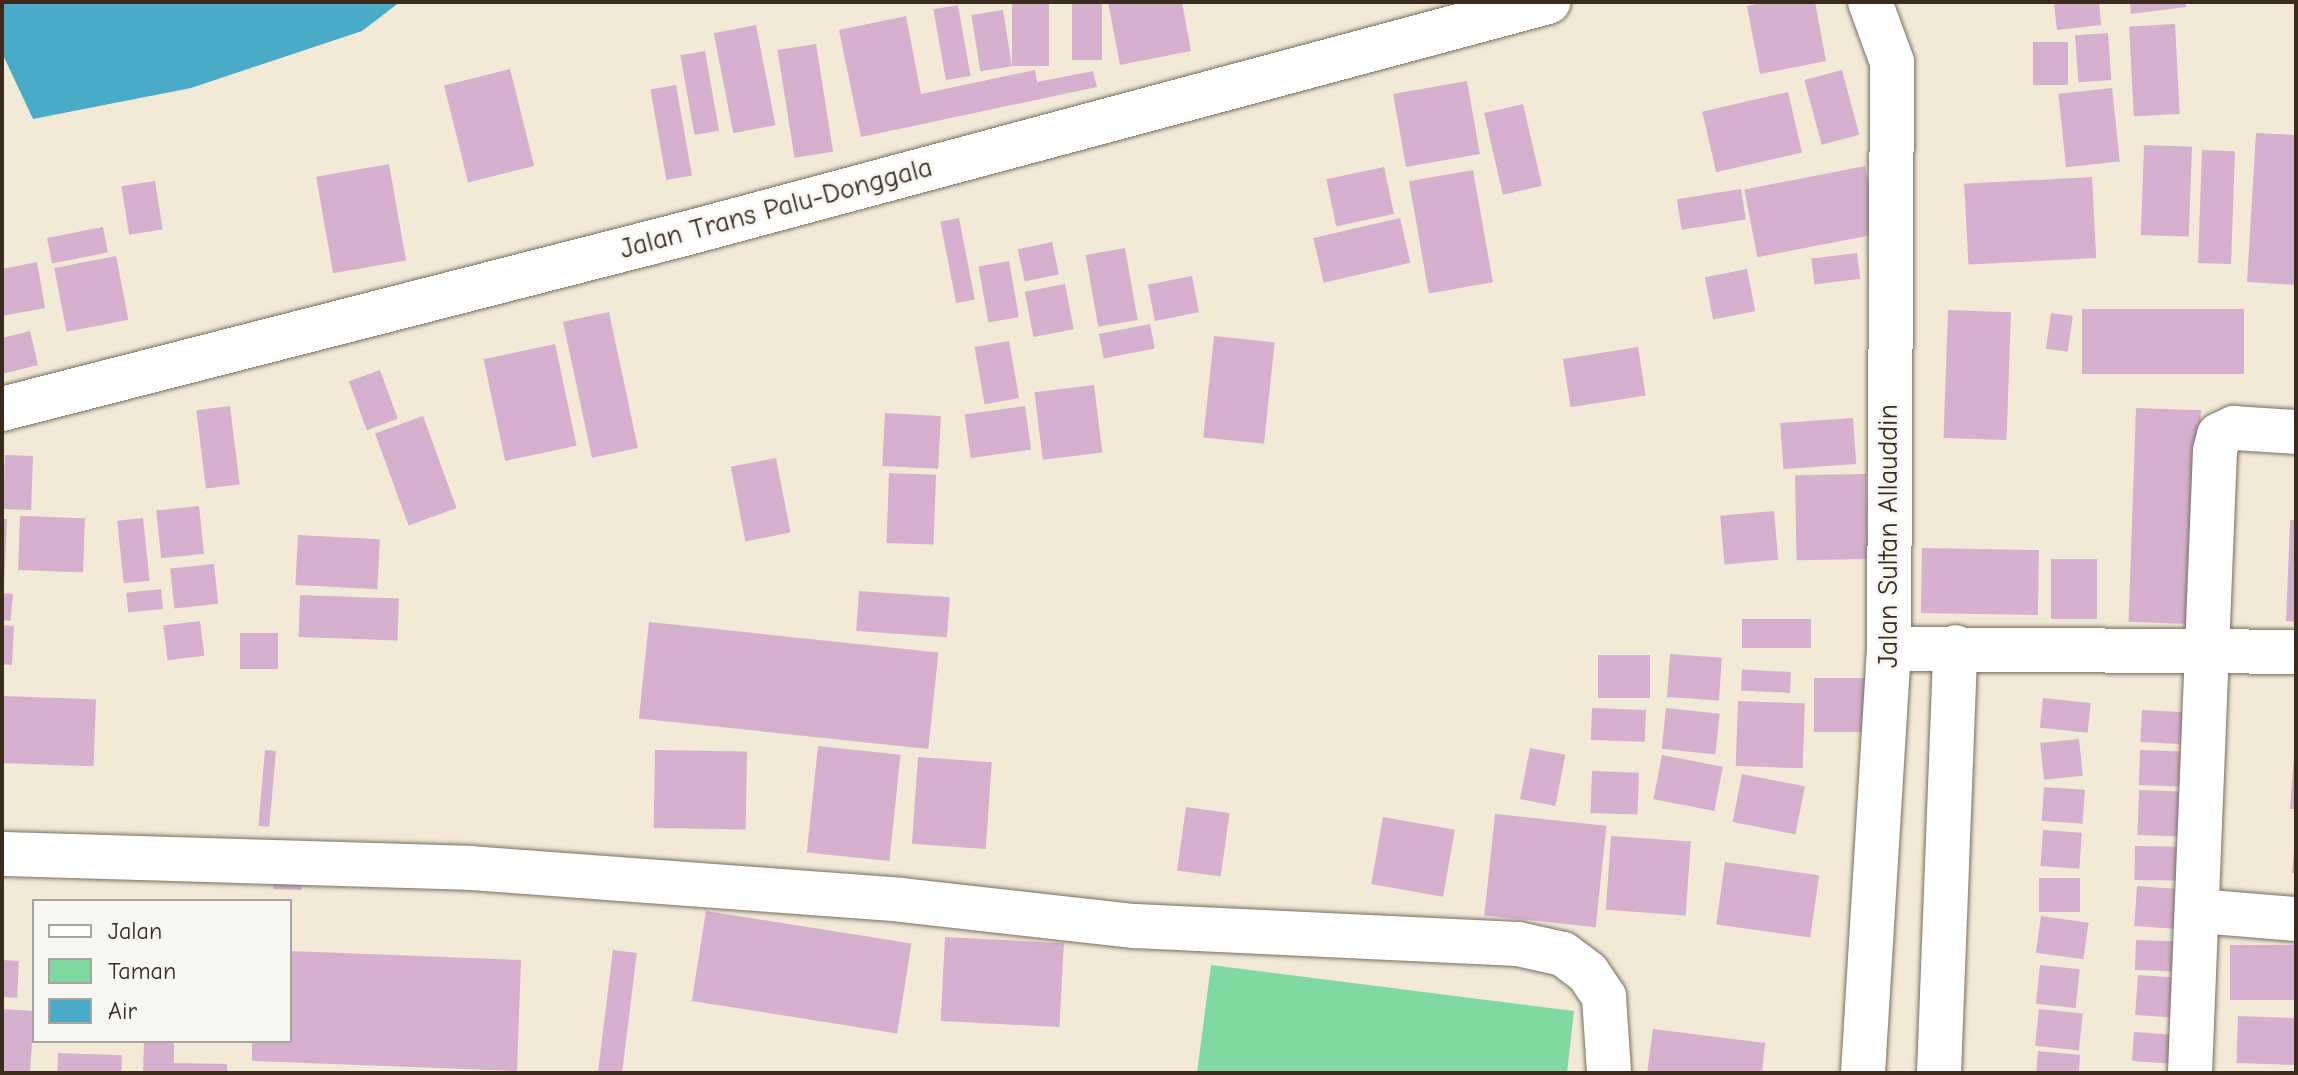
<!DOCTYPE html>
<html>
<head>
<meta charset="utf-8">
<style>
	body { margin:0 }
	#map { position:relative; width:2298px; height:1075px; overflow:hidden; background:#f2ead7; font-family:"Comic Neue",sans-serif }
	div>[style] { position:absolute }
	.green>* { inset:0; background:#7fd9a0 }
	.water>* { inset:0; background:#49abc8 }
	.building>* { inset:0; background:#d6b0cf; transform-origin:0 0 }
	.roads { filter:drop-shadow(0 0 2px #7b6d5f) drop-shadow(0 0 2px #7b6d5f) }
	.street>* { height:44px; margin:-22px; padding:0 22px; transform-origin:22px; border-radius:22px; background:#fff }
	.highway>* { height:44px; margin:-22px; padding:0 22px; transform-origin:22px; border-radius:22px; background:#fff }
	span { translate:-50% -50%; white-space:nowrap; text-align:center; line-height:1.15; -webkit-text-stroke:6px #f6f6f2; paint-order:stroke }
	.street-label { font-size:28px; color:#3b2a1e }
	.frame { position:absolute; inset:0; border:4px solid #3b2a1e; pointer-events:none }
	.legend { position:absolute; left:32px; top:899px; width:260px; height:144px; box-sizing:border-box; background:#f6f6f2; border:2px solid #aba49d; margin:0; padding:10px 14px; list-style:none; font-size:24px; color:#3b2a1e }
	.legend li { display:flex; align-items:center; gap:16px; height:40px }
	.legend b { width:40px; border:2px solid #aba49d }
</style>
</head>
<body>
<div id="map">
	<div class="green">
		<div style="clip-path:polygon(1211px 965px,1574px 1011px,1567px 1073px,1197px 1073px)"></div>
	</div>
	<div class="water">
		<div style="clip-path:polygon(2px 2px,400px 2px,362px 31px,191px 88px,33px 119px,2px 53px)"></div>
	</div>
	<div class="building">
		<div style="left:1012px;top:2px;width:37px;height:64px"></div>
		<div style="left:1072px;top:2px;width:30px;height:58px"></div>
		<div style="clip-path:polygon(1108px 2px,1182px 2px,1191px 51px,1120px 65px)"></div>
		<div style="clip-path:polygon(1766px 2px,1815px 2px,1826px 61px,1760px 74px,1747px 6px)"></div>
		<div style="clip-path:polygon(2054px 2px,2099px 2px,2101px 25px,2057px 30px)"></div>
		<div style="clip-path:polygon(2130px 2px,2186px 2px,2186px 7px,2131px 14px)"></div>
		<div style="left:958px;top:5px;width:72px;height:25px;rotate:80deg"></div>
		<div style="left:1003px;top:10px;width:57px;height:32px;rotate:81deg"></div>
		<div style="clip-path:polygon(906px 16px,921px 94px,1035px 70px,1037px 82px,1093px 71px,1097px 87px,861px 137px,839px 30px)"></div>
		<div style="left:2175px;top:24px;width:90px;height:46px;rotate:87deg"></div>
		<div style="left:756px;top:25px;width:102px;height:43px;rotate:79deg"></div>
		<div style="left:2108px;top:33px;width:47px;height:33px;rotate:86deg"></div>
		<div style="left:2033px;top:42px;width:35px;height:43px"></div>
		<div style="left:816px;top:44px;width:109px;height:39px;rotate:81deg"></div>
		<div style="left:705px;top:51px;width:81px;height:25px;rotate:80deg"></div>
		<div style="left:510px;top:69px;width:100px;height:68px;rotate:76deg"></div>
		<div style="left:1842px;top:70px;width:67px;height:39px;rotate:75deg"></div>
		<div style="left:1467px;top:81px;width:74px;height:75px;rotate:80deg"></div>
		<div style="left:676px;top:85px;width:92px;height:26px;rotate:80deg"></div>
		<div style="left:2112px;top:88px;width:74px;height:54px;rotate:84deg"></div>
		<div style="left:1788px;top:92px;width:62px;height:88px;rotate:77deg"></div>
		<div style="left:1523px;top:104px;width:84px;height:40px;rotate:77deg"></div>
		<div style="clip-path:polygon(2256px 133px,2296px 135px,2296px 285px,2247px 282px)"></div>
		<div style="left:2144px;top:145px;width:48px;height:90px;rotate:2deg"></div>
		<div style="left:2202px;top:150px;width:33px;height:113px;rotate:2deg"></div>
		<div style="left:389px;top:164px;width:98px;height:74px;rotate:80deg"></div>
		<div style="left:1865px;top:166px;width:69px;height:123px;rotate:79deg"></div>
		<div style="left:1384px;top:167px;width:48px;height:59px;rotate:78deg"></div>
		<div style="left:1473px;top:170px;width:114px;height:65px;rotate:80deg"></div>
		<div style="left:2092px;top:177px;width:81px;height:128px;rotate:87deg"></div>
		<div style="left:155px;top:181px;width:49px;height:34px;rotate:81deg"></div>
		<div style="left:1741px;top:189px;width:31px;height:65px;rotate:81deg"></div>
		<div style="left:959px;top:218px;width:83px;height:19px;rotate:79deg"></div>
		<div style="left:1400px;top:218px;width:46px;height:89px;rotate:77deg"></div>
		<div style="left:103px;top:227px;width:26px;height:57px;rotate:79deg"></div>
		<div style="left:1052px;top:242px;width:33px;height:35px;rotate:78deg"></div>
		<div style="left:1125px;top:248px;width:73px;height:40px;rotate:80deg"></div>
		<div style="left:1857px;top:253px;width:26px;height:46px;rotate:83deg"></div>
		<div style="left:116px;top:256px;width:65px;height:63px;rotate:79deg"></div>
		<div style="left:1009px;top:261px;width:57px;height:31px;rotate:80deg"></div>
		<div style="clip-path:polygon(37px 262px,45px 308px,2px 316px,2px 269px)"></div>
		<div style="left:1747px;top:269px;width:43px;height:43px;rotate:79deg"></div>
		<div style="left:1192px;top:276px;width:37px;height:45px;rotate:79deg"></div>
		<div style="left:1065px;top:284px;width:46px;height:41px;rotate:79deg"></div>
		<div style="left:2082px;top:309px;width:162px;height:65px"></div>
		<div style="left:1948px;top:310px;width:63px;height:128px;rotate:2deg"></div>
		<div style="left:609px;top:312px;width:139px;height:47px;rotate:78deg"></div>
		<div style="left:2051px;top:313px;width:22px;height:36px;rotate:8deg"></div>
		<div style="left:1150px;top:324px;width:25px;height:52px;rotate:79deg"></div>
		<div style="clip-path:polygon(30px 331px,38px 365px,2px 374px,2px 338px)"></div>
		<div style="left:1214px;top:336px;width:61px;height:102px;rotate:6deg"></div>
		<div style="left:1009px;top:341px;width:58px;height:35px;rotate:80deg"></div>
		<div style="left:555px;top:344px;width:104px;height:73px;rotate:78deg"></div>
		<div style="left:1638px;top:347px;width:49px;height:76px;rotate:81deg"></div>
		<div style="left:380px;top:370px;width:52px;height:33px;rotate:70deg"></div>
		<div style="left:1094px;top:385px;width:68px;height:60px;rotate:83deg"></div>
		<div style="left:230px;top:406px;width:79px;height:34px;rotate:83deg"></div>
		<div style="left:1025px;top:406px;width:44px;height:61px;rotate:82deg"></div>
		<div style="left:2136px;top:408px;width:65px;height:214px;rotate:2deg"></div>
		<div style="left:885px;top:413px;width:56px;height:53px;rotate:3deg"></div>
		<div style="left:423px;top:416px;width:98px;height:51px;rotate:70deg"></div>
		<div style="left:1853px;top:418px;width:46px;height:73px;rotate:86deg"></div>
		<div style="left:5px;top:455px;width:28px;height:54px;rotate:2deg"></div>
		<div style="left:776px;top:458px;width:76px;height:46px;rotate:79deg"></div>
		<div style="left:889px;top:473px;width:47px;height:70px;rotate:2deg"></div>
		<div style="left:1866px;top:474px;width:85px;height:71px;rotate:89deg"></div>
		<div style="left:199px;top:506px;width:48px;height:43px;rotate:84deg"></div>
		<div style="left:1774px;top:511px;width:49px;height:54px;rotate:85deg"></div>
		<div style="left:20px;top:516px;width:65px;height:54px;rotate:2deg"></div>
		<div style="left:143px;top:518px;width:63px;height:26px;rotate:84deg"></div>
		<div style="clip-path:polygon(2px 519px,7px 519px,4px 585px,2px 585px)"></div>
		<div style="clip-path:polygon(2290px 520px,2296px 520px,2296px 622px,2286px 621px)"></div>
		<div style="left:298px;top:535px;width:82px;height:50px;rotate:3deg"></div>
		<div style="left:1922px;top:548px;width:117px;height:65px;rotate:1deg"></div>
		<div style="left:2051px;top:559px;width:46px;height:60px"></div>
		<div style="left:214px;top:564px;width:40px;height:44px;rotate:84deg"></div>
		<div style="left:161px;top:589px;width:20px;height:35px;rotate:84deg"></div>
		<div style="left:859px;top:591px;width:91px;height:40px;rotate:4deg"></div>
		<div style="left:2px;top:593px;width:11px;height:27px;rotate:5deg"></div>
		<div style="left:300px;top:595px;width:99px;height:42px;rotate:2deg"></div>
		<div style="left:1811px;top:619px;width:29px;height:69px;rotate:90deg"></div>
		<div style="left:200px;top:621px;width:35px;height:37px;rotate:83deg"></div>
		<div style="left:649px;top:622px;width:291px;height:97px;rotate:6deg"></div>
		<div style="clip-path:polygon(2px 625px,14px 626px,12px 665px,2px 664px)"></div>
		<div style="left:240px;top:633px;width:38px;height:36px"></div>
		<div style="left:1670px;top:654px;width:52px;height:43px;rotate:4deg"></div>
		<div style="left:1598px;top:655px;width:52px;height:43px"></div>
		<div style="left:1791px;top:672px;width:21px;height:49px;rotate:93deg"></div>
		<div style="left:1874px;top:678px;width:54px;height:60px;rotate:90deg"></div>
		<div style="left:2px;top:696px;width:94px;height:67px;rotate:2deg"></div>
		<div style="left:2043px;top:698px;width:48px;height:30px;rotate:6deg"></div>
		<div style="left:1738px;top:701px;width:67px;height:65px;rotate:2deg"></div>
		<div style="left:1592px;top:708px;width:54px;height:32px;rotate:2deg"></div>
		<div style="left:1666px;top:708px;width:54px;height:41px;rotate:6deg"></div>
		<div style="left:2142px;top:710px;width:54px;height:32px;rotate:3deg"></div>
		<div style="left:2079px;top:739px;width:37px;height:39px;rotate:84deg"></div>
		<div style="left:818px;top:746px;width:83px;height:107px;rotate:6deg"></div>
		<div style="left:1530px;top:748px;width:36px;height:52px;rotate:11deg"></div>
		<div style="left:265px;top:750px;width:11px;height:76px;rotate:5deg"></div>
		<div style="left:655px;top:750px;width:92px;height:78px;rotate:1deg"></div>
		<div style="left:2140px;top:750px;width:50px;height:35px;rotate:2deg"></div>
		<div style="left:1662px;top:755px;width:62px;height:45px;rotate:11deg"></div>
		<div style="clip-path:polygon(2294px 756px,2296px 756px,2296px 809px,2290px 809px)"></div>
		<div style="left:918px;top:757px;width:74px;height:87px;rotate:4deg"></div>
		<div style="left:1592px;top:771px;width:47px;height:42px;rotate:2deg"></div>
		<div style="left:1742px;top:774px;width:64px;height:49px;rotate:11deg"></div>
		<div style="left:2044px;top:787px;width:41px;height:34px;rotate:4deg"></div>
		<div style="left:2139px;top:790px;width:50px;height:45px;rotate:2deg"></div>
		<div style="left:1186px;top:807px;width:44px;height:64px;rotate:8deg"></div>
		<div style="left:1495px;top:814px;width:112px;height:102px;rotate:6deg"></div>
		<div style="left:1383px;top:817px;width:73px;height:68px;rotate:10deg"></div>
		<div style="left:2043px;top:830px;width:39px;height:36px;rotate:4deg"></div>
		<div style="left:1611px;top:836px;width:80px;height:74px;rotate:4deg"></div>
		<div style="left:2135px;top:846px;width:47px;height:34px;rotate:1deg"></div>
		<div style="clip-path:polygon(2294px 851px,2296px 851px,2296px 873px,2292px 873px)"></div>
		<div style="left:1725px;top:862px;width:95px;height:63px;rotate:8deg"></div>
		<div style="left:274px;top:871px;width:28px;height:18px;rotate:2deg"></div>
		<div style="left:2039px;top:878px;width:41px;height:34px"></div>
		<div style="left:2137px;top:886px;width:52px;height:40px;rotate:4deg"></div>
		<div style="left:706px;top:911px;width:208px;height:91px;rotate:9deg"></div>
		<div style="left:2041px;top:916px;width:48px;height:37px;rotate:8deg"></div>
		<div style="left:945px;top:937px;width:119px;height:84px;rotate:3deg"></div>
		<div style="left:2136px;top:940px;width:50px;height:30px;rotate:2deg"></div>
		<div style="left:2230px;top:945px;width:66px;height:55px"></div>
		<div style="left:613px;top:950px;width:24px;height:124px;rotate:7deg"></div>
		<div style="clip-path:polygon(290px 951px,521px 960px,517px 1071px,252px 1061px,252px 1041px,290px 1041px)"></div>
		<div style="left:2px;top:960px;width:17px;height:37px;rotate:3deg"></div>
		<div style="left:2040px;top:965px;width:40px;height:39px;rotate:6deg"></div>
		<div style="left:2138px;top:975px;width:43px;height:40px;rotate:4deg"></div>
		<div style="clip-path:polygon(2px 1009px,34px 1011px,30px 1073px,2px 1073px)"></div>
		<div style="left:2039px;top:1009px;width:44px;height:37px;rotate:6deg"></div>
		<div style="left:2238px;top:1016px;width:58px;height:47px;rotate:2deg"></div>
		<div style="clip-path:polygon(1653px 1029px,1765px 1043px,1762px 1073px,1647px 1073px)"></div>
		<div style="left:2134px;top:1032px;width:47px;height:29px;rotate:4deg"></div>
		<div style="clip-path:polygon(144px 1041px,174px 1041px,174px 1063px,227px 1064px,227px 1073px,143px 1073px)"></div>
		<div style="clip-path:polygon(2038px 1051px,2080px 1055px,2079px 1073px,2036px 1073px)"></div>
		<div style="left:58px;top:1053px;width:64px;height:20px;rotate:2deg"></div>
	</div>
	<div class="roads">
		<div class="street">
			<div style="left:1889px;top:649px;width:407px;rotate:0.4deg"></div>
			<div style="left:2px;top:854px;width:468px;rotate:1.7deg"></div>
			<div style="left:470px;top:868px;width:433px;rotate:4.2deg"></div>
			<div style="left:902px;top:900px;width:234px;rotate:6.4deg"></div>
			<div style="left:1135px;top:926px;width:383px;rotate:2.7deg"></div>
			<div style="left:1518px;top:944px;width:46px;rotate:12.5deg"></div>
			<div style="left:1563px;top:954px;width:31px;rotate:37deg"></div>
			<div style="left:1588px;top:973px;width:29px;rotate:56deg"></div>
			<div style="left:1604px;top:997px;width:76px;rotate:86.2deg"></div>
			<div style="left:2198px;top:911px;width:98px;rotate:4.7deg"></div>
			<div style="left:1863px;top:1073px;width:425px;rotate:-86.5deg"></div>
			<div style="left:1889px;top:649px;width:587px;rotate:-89.71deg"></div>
			<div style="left:1892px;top:62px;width:64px;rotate:-110.1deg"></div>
			<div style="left:1939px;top:1073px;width:426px;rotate:-87.8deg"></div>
			<div style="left:2190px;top:1073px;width:623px;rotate:-87.7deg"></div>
			<div style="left:2215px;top:451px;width:16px;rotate:-76deg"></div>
			<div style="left:2219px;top:435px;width:17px;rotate:-25deg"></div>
			<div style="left:2234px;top:428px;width:62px;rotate:3.7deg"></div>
		</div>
		<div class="highway">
			<div style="left:2px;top:409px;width:704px;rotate:-14.39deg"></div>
			<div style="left:684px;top:234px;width:895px;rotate:-15.03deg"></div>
		</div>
	</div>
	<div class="street-label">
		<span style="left:776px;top:208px;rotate:-15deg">Jalan Trans Palu-Donggala</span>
		<span style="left:1888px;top:536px;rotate:-90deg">Jalan Sultan Allauddin</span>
	</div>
	<div class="frame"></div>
	<ul class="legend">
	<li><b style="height:10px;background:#fff"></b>Jalan</li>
	<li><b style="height:22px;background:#7fd9a0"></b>Taman</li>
	<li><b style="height:22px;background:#49abc8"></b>Air</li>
	</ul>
</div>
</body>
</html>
